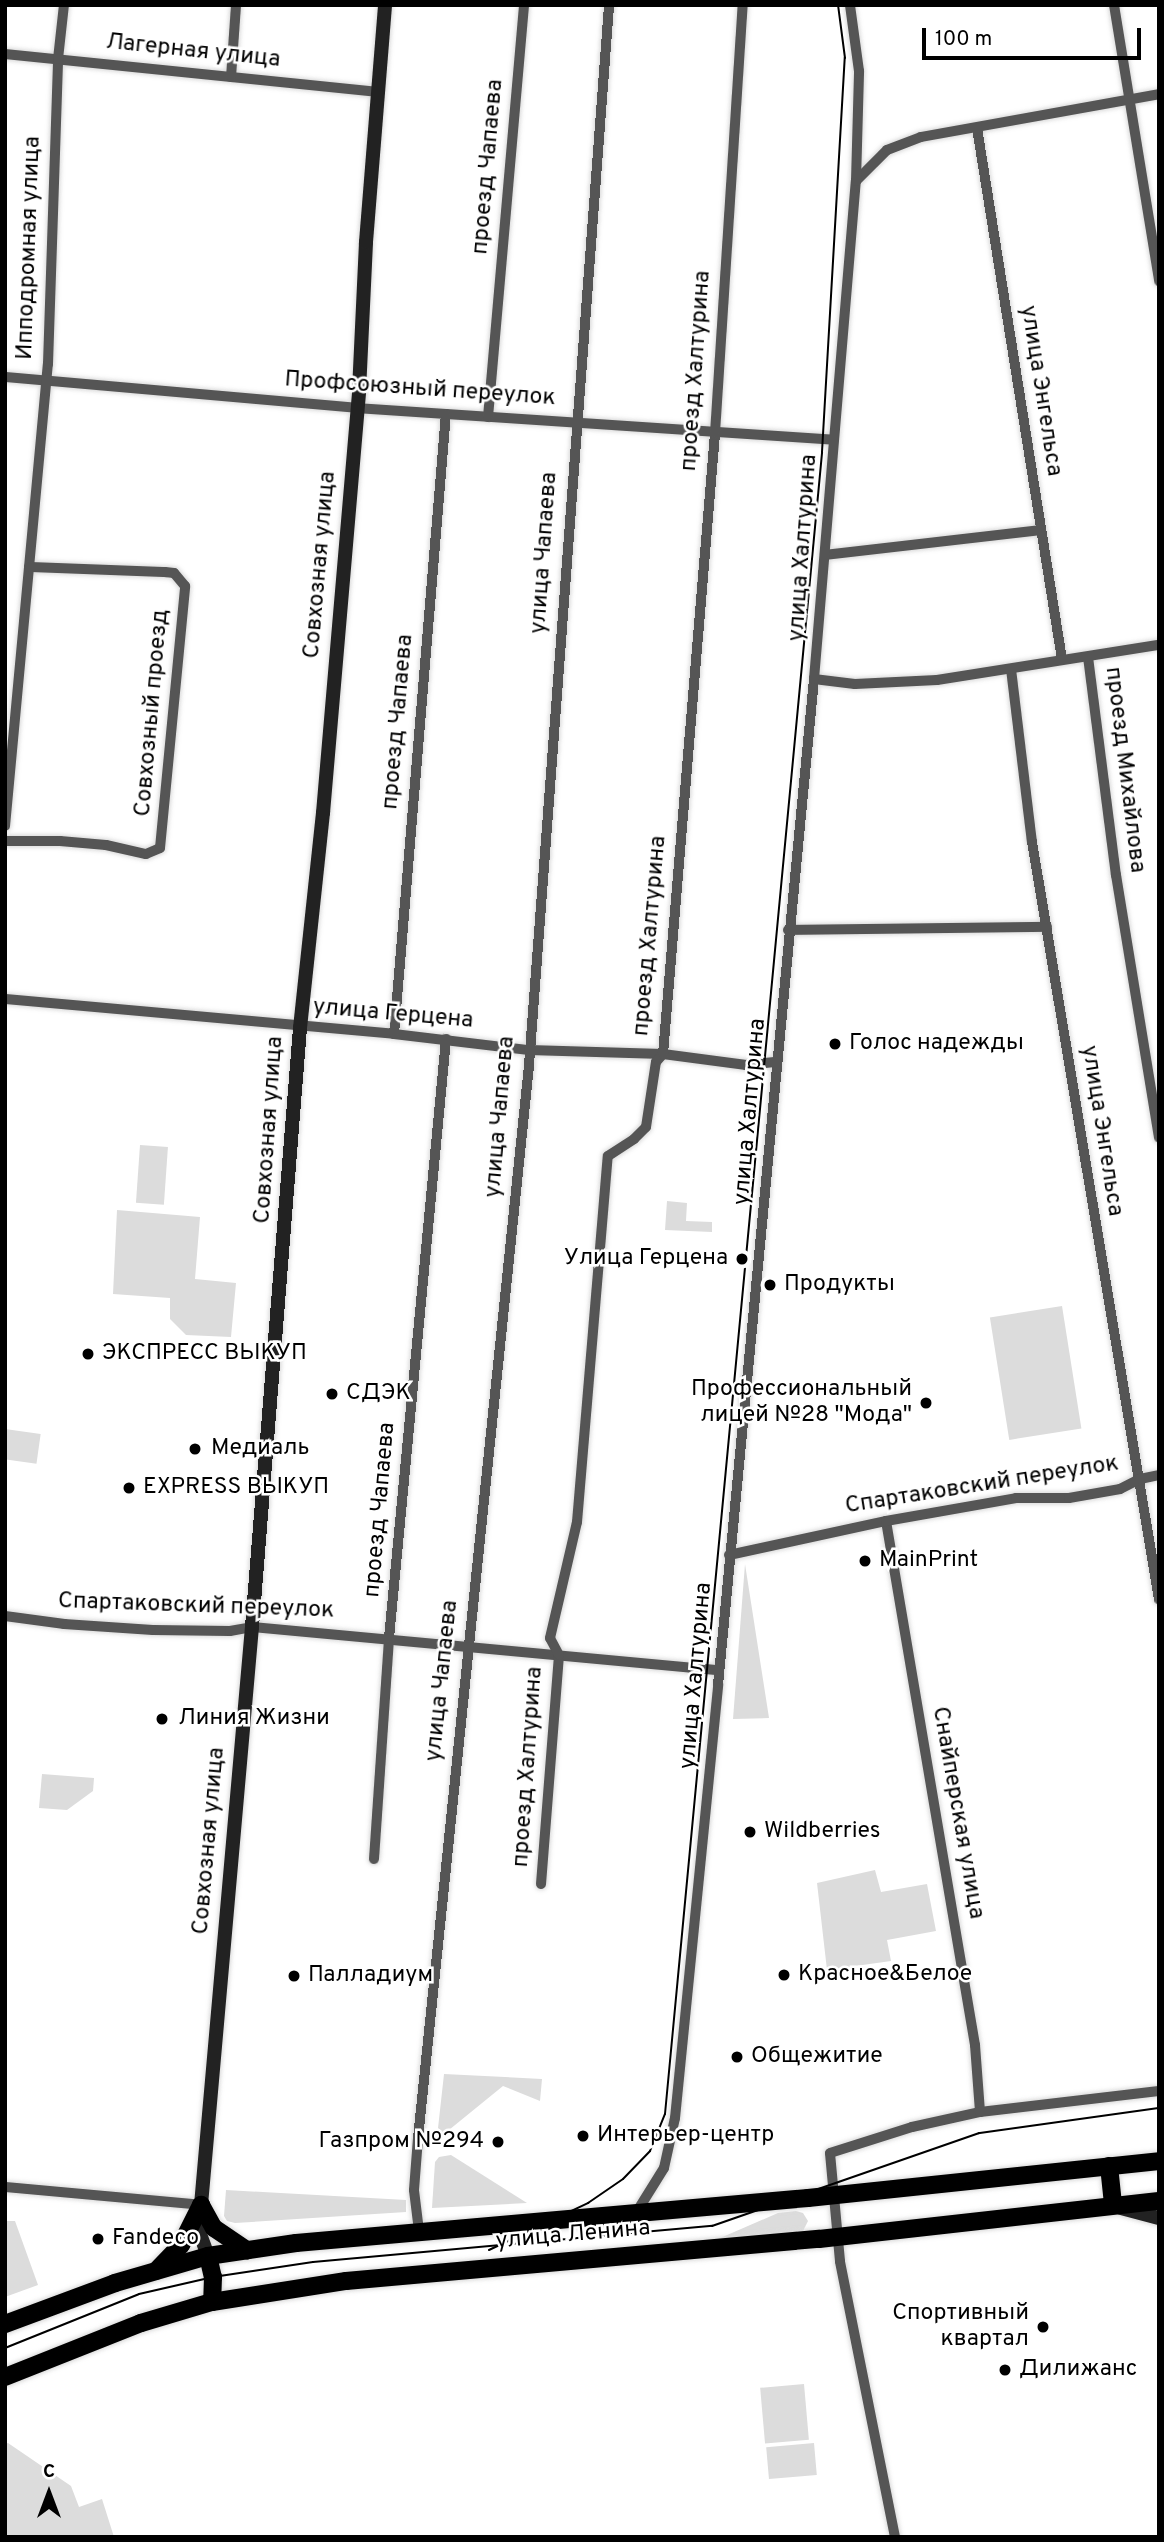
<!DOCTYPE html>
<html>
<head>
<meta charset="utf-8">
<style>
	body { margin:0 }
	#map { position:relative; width:1164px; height:2542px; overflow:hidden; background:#fff; font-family:Overpass,sans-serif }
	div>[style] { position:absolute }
	.green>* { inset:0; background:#dcdcdc; transform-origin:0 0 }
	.roads { filter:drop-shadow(0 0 2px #dbdbdb) drop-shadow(0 0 2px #dbdbdb) }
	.street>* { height:10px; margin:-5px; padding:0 5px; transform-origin:5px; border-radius:5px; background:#555 }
	.secondary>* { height:14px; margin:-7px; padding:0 7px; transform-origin:7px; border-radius:7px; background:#222 }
	.primary>* { height:18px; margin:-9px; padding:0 9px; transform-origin:9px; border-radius:9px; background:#000 }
	.tram>* { height:2px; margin:-1px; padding:0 1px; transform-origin:1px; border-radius:1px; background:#000 }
	.dots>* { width:19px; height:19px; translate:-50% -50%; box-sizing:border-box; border:4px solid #fff; border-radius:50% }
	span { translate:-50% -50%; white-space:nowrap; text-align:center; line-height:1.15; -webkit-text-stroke:5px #fff; paint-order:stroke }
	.street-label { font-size:23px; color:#000 }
	.poi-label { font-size:23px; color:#000 }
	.left { translate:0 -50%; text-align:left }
	.right { translate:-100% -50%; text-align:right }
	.frame { position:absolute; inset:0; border:7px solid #000; pointer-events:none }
	.north { position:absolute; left:14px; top:2458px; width:70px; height:70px; -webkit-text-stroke:5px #fff; paint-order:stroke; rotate:0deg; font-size:19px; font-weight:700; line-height:28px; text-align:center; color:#000 }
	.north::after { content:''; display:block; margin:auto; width:24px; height:32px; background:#000; clip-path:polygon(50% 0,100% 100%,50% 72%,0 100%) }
	.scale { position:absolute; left:922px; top:28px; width:219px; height:32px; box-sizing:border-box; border:4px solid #000; border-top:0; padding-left:9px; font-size:21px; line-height:24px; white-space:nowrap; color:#000; -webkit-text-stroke:5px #fff; paint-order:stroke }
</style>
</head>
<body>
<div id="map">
	<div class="green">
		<div style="left:140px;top:1145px;width:28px;height:58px;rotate:4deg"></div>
		<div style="clip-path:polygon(667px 1201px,687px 1203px,686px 1221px,712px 1222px,712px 1232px,665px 1230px)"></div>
		<div style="clip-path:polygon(117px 1210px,200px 1217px,195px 1279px,236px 1283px,231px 1337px,186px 1335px,170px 1319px,170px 1298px,113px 1294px)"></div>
		<div style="left:1062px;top:1306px;width:124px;height:73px;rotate:81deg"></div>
		<div style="left:5px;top:1429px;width:36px;height:30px;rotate:8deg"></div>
		<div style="clip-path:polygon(745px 1564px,769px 1718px,733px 1719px)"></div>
		<div style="clip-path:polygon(42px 1774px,94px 1778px,93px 1791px,67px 1810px,39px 1808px)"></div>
		<div style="clip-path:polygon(875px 1870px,881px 1892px,927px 1884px,936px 1931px,887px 1940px,891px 1961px,827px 1970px,817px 1883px)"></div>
		<div style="clip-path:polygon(444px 2074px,542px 2079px,540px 2101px,503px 2086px,444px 2134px,438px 2128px)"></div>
		<div style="clip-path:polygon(451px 2155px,527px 2203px,432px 2208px,435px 2162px,439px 2157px)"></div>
		<div style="clip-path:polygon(226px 2190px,406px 2200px,406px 2212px,235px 2223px,227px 2221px,224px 2216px)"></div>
		<div style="clip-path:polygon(796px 2211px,803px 2213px,808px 2221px,802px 2233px,718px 2239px,778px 2213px)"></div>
		<div style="clip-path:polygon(5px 2221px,15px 2221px,38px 2285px,5px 2297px)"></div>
		<div style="left:804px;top:2384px;width:56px;height:44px;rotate:85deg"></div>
		<div style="clip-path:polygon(8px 2443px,71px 2486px,79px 2507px,102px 2499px,114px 2537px,5px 2537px,5px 2444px)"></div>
		<div style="left:814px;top:2443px;width:32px;height:48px;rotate:85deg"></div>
	</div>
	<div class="roads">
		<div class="street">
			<div style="left:1114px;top:5px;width:280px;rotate:80.7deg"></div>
			<div style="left:5px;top:54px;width:373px;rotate:5.8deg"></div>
			<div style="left:231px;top:77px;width:72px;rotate:-86deg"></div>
			<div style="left:977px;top:128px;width:538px;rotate:80.91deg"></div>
			<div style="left:856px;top:181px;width:44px;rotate:-45deg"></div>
			<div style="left:887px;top:150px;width:36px;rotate:-21deg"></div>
			<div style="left:921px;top:137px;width:242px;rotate:-10.2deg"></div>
			<div style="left:5px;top:377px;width:353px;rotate:5deg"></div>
			<div style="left:357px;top:408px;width:477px;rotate:3.8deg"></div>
			<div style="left:488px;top:417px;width:414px;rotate:-85deg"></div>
			<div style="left:825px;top:555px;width:217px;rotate:-6.6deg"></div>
			<div style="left:1088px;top:657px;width:220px;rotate:82.7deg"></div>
			<div style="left:1116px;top:875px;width:266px;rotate:80.7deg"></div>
			<div style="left:1011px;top:669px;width:174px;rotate:83.1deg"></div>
			<div style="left:1032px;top:842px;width:768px;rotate:80.48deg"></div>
			<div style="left:814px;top:679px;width:41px;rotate:7deg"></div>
			<div style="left:855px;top:684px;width:82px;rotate:-2.8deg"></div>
			<div style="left:937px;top:680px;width:225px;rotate:-9deg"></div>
			<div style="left:5px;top:826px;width:464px;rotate:-84.7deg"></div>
			<div style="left:48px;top:364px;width:305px;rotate:-88.1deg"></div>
			<div style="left:58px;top:59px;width:54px;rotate:-83.7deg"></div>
			<div style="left:5px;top:841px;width:55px"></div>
			<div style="left:60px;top:841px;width:46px;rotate:5deg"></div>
			<div style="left:106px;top:845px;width:41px;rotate:12.7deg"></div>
			<div style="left:146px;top:854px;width:15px;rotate:-23deg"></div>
			<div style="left:160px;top:848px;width:263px;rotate:-84.5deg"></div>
			<div style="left:185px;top:586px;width:17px;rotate:-130deg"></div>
			<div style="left:174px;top:573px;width:9px;rotate:-174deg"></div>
			<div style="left:165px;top:572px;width:136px;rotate:-177.9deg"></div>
			<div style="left:788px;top:930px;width:259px;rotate:-0.7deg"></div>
			<div style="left:5px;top:999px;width:391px;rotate:5.1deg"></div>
			<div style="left:394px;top:1034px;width:136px;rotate:6.8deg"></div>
			<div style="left:529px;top:1050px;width:134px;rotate:1.7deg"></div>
			<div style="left:663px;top:1054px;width:84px;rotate:7.5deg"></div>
			<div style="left:746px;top:1065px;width:31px;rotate:-6deg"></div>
			<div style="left:394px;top:1034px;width:622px;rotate:-85.21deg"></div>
			<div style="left:886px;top:1521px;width:532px;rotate:80.36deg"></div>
			<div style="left:975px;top:2045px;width:67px;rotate:85.7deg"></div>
			<div style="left:729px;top:1555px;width:161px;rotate:-12.2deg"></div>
			<div style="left:886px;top:1521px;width:132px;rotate:-10deg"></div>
			<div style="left:1016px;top:1498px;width:53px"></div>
			<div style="left:1069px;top:1498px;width:52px;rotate:-10deg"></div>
			<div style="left:1120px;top:1489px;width:22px;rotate:-27deg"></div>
			<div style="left:1140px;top:1479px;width:19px;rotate:-12deg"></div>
			<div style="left:5px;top:1616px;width:60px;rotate:7.7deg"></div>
			<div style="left:64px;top:1624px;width:89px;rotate:3.9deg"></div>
			<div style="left:153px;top:1630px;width:77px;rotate:0.7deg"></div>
			<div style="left:230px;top:1631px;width:22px;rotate:-10deg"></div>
			<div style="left:252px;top:1627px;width:469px;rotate:5.3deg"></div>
			<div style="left:374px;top:1859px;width:222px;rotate:-86.1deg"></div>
			<div style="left:389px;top:1638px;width:602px;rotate:-84.56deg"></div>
			<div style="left:541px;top:1884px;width:230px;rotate:-85.5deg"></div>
			<div style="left:559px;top:1655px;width:19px;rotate:-118deg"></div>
			<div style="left:550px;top:1638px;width:119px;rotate:-76.9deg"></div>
			<div style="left:577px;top:1522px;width:367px;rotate:-85.2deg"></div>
			<div style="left:608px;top:1156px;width:31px;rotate:-33deg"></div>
			<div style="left:634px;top:1139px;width:17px;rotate:-45deg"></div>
			<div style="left:646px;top:1127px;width:66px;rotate:-81.3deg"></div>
			<div style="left:656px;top:1062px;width:11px;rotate:-49deg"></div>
			<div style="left:663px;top:1054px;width:623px;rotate:-85.21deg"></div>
			<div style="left:715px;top:433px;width:429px;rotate:-86.3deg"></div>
			<div style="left:5px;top:2187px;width:197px;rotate:5.2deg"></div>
			<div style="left:636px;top:2213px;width:53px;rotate:-58.1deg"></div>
			<div style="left:664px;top:2168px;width:51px;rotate:-77.6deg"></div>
			<div style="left:675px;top:2118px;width:435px;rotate:-84.3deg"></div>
			<div style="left:718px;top:1685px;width:1011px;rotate:-84.55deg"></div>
			<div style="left:814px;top:679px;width:500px;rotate:-85.2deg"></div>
			<div style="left:856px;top:181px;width:110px;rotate:-88.4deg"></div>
			<div style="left:859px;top:71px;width:67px;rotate:-97.8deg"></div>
			<div style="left:419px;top:2231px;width:41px;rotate:-97deg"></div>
			<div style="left:414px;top:2190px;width:52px;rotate:-85.6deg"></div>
			<div style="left:418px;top:2138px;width:1079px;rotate:-84.09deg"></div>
			<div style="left:529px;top:1065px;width:1063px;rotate:-85.68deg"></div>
			<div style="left:895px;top:2537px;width:281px;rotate:-101.3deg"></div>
			<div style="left:840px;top:2261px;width:108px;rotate:-95.3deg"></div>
			<div style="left:830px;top:2153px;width:86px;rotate:-17.6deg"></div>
			<div style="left:912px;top:2127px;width:70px;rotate:-12.4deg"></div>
			<div style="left:980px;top:2112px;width:180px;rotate:-6.7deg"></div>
		</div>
		<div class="secondary">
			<div style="left:1121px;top:2208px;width:39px;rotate:15deg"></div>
			<div style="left:208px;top:2256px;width:23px;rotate:-110deg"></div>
			<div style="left:200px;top:2234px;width:29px;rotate:-88deg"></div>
			<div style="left:201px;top:2205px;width:580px;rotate:-84.96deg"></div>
			<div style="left:252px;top:1627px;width:601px;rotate:-85.42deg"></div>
			<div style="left:300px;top:1028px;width:216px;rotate:-83.9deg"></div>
			<div style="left:323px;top:813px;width:424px;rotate:-85.1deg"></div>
			<div style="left:359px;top:391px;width:149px;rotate:-87.3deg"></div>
			<div style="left:366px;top:242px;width:238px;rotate:-85.4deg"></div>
		</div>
		<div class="primary">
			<div style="left:1109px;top:2166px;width:39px;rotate:84deg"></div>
			<div style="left:201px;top:2205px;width:26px;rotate:61deg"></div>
			<div style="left:214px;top:2228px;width:40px;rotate:34deg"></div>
			<div style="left:208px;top:2256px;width:22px;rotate:77deg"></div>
			<div style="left:213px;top:2277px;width:25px;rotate:92deg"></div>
			<div style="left:156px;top:2271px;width:36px;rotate:-46deg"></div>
			<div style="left:181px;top:2245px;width:45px;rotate:-63.4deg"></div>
			<div style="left:5px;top:2324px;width:117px;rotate:-20.4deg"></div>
			<div style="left:115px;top:2283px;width:97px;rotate:-16.2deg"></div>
			<div style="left:208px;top:2256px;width:89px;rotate:-8.4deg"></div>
			<div style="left:296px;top:2243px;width:514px;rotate:-5.02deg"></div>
			<div style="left:808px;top:2198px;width:353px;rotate:-6deg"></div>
			<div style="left:5px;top:2377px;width:146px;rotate:-21.7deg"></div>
			<div style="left:141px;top:2323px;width:74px;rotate:-16.5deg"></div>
			<div style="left:212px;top:2302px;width:136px;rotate:-8.9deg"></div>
			<div style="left:346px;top:2281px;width:475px;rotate:-5.1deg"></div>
			<div style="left:819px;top:2239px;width:342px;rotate:-6.4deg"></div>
		</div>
	</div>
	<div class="tram">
		<div style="left:489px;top:2250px;width:110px;rotate:-25.4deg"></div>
		<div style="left:588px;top:2203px;width:42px;rotate:-34.4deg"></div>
		<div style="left:623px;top:2179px;width:39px;rotate:-46deg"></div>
		<div style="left:650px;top:2151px;width:40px;rotate:-68deg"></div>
		<div style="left:665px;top:2114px;width:1669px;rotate:-84.6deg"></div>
		<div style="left:822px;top:452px;width:395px;rotate:-86.7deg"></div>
		<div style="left:845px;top:58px;width:53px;rotate:-97.5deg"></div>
		<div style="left:5px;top:2348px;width:144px;rotate:-21.9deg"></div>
		<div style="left:139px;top:2294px;width:76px;rotate:-12.9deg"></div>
		<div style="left:213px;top:2277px;width:101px;rotate:-8.5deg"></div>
		<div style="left:313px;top:2262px;width:401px;rotate:-5.2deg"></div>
		<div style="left:712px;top:2226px;width:283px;rotate:-19.2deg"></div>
		<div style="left:979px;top:2133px;width:182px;rotate:-7.9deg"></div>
	</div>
	<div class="dots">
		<div style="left:835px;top:1044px;background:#000"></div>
		<div style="left:742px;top:1259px;background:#000"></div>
		<div style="left:770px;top:1285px;background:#000"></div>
		<div style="left:88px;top:1354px;background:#000"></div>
		<div style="left:332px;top:1394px;background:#000"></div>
		<div style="left:926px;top:1403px;background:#000"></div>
		<div style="left:195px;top:1449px;background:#000"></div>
		<div style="left:129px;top:1488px;background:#000"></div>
		<div style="left:865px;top:1561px;background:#000"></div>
		<div style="left:162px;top:1719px;background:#000"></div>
		<div style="left:750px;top:1832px;background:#000"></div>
		<div style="left:784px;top:1975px;background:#000"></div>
		<div style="left:294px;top:1976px;background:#000"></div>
		<div style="left:737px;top:2057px;background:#000"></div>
		<div style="left:583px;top:2136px;background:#000"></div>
		<div style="left:498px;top:2142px;background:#000"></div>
		<div style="left:98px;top:2239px;background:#000"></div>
		<div style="left:1043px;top:2327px;background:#000"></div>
		<div style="left:1005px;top:2370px;background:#000"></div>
	</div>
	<div class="street-label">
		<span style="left:193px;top:52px;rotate:6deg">Лагерная улица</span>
		<span style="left:489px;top:167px;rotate:-85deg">проезд Чапаева</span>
		<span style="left:30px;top:248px;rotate:-88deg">Ипподромная улица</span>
		<span style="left:697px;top:371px;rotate:-86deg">проезд Халтурина</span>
		<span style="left:420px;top:390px;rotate:4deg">Профсоюзный переулок</span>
		<span style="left:1040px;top:391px;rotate:81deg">улица Энгельса</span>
		<span style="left:804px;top:548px;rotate:-86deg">улица Халтурина</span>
		<span style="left:545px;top:553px;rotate:-86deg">улица Чапаева</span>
		<span style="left:321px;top:565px;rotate:-85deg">Совхозная улица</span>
		<span style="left:153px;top:713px;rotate:-85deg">Совхозный проезд</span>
		<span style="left:399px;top:722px;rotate:-85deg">проезд Чапаева</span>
		<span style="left:1124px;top:770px;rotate:83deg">проезд Михайлова</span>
		<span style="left:651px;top:936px;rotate:-85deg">проезд Халтурина</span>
		<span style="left:393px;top:1015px;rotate:5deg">улица Герцена</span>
		<span style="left:751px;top:1112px;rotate:-85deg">улица Халтурина</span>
		<span style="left:501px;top:1117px;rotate:-85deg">улица Чапаева</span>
		<span style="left:270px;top:1130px;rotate:-86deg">Совхозная улица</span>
		<span style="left:1101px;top:1131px;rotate:81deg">улица Энгельса</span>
		<span style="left:982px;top:1486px;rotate:-9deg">Спартаковский переулок</span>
		<span style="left:381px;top:1510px;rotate:-85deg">проезд Чапаева</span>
		<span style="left:196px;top:1607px;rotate:2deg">Спартаковский переулок</span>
		<span style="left:697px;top:1676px;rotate:-85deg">улица Халтурина</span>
		<span style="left:443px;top:1681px;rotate:-84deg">улица Чапаева</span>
		<span style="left:529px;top:1767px;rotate:-86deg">проезд Халтурина</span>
		<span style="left:957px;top:1813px;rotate:80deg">Снайперская улица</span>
		<span style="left:210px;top:1841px;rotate:-85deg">Совхозная улица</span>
		<span style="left:573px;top:2236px;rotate:-5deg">улица Ленина</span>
	</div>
	<div class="poi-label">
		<span class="left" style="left:849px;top:1044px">Голос надежды</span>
		<span class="right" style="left:728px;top:1259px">Улица Герцена</span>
		<span class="left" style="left:784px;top:1285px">Продукты</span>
		<span class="left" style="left:102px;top:1354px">ЭКСПРЕСС ВЫКУП</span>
		<span class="right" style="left:912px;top:1403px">Профессиональный<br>лицей №28 "Мода"</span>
		<span class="left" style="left:346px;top:1394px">СДЭК</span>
		<span class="left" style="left:211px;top:1449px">Медиаль</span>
		<span class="left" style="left:143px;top:1488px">EXPRESS ВЫКУП</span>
		<span class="left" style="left:879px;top:1561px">MainPrint</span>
		<span class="left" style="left:178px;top:1719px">Линия Жизни</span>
		<span class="left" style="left:764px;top:1832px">Wildberries</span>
		<span class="left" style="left:798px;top:1975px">Красное&amp;Белое</span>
		<span class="left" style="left:308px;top:1976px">Палладиум</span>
		<span class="left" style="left:751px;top:2057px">Общежитие</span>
		<span class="left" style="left:597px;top:2136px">Интерьер-центр</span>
		<span class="right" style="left:484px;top:2142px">Газпром №294</span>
		<span class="left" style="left:112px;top:2239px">Fandeco</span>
		<span class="right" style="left:1029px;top:2327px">Спортивный<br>квартал</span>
		<span class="left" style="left:1019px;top:2370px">Дилижанс</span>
	</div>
	<div class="frame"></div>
	<div class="north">С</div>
	<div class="scale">100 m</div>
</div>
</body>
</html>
